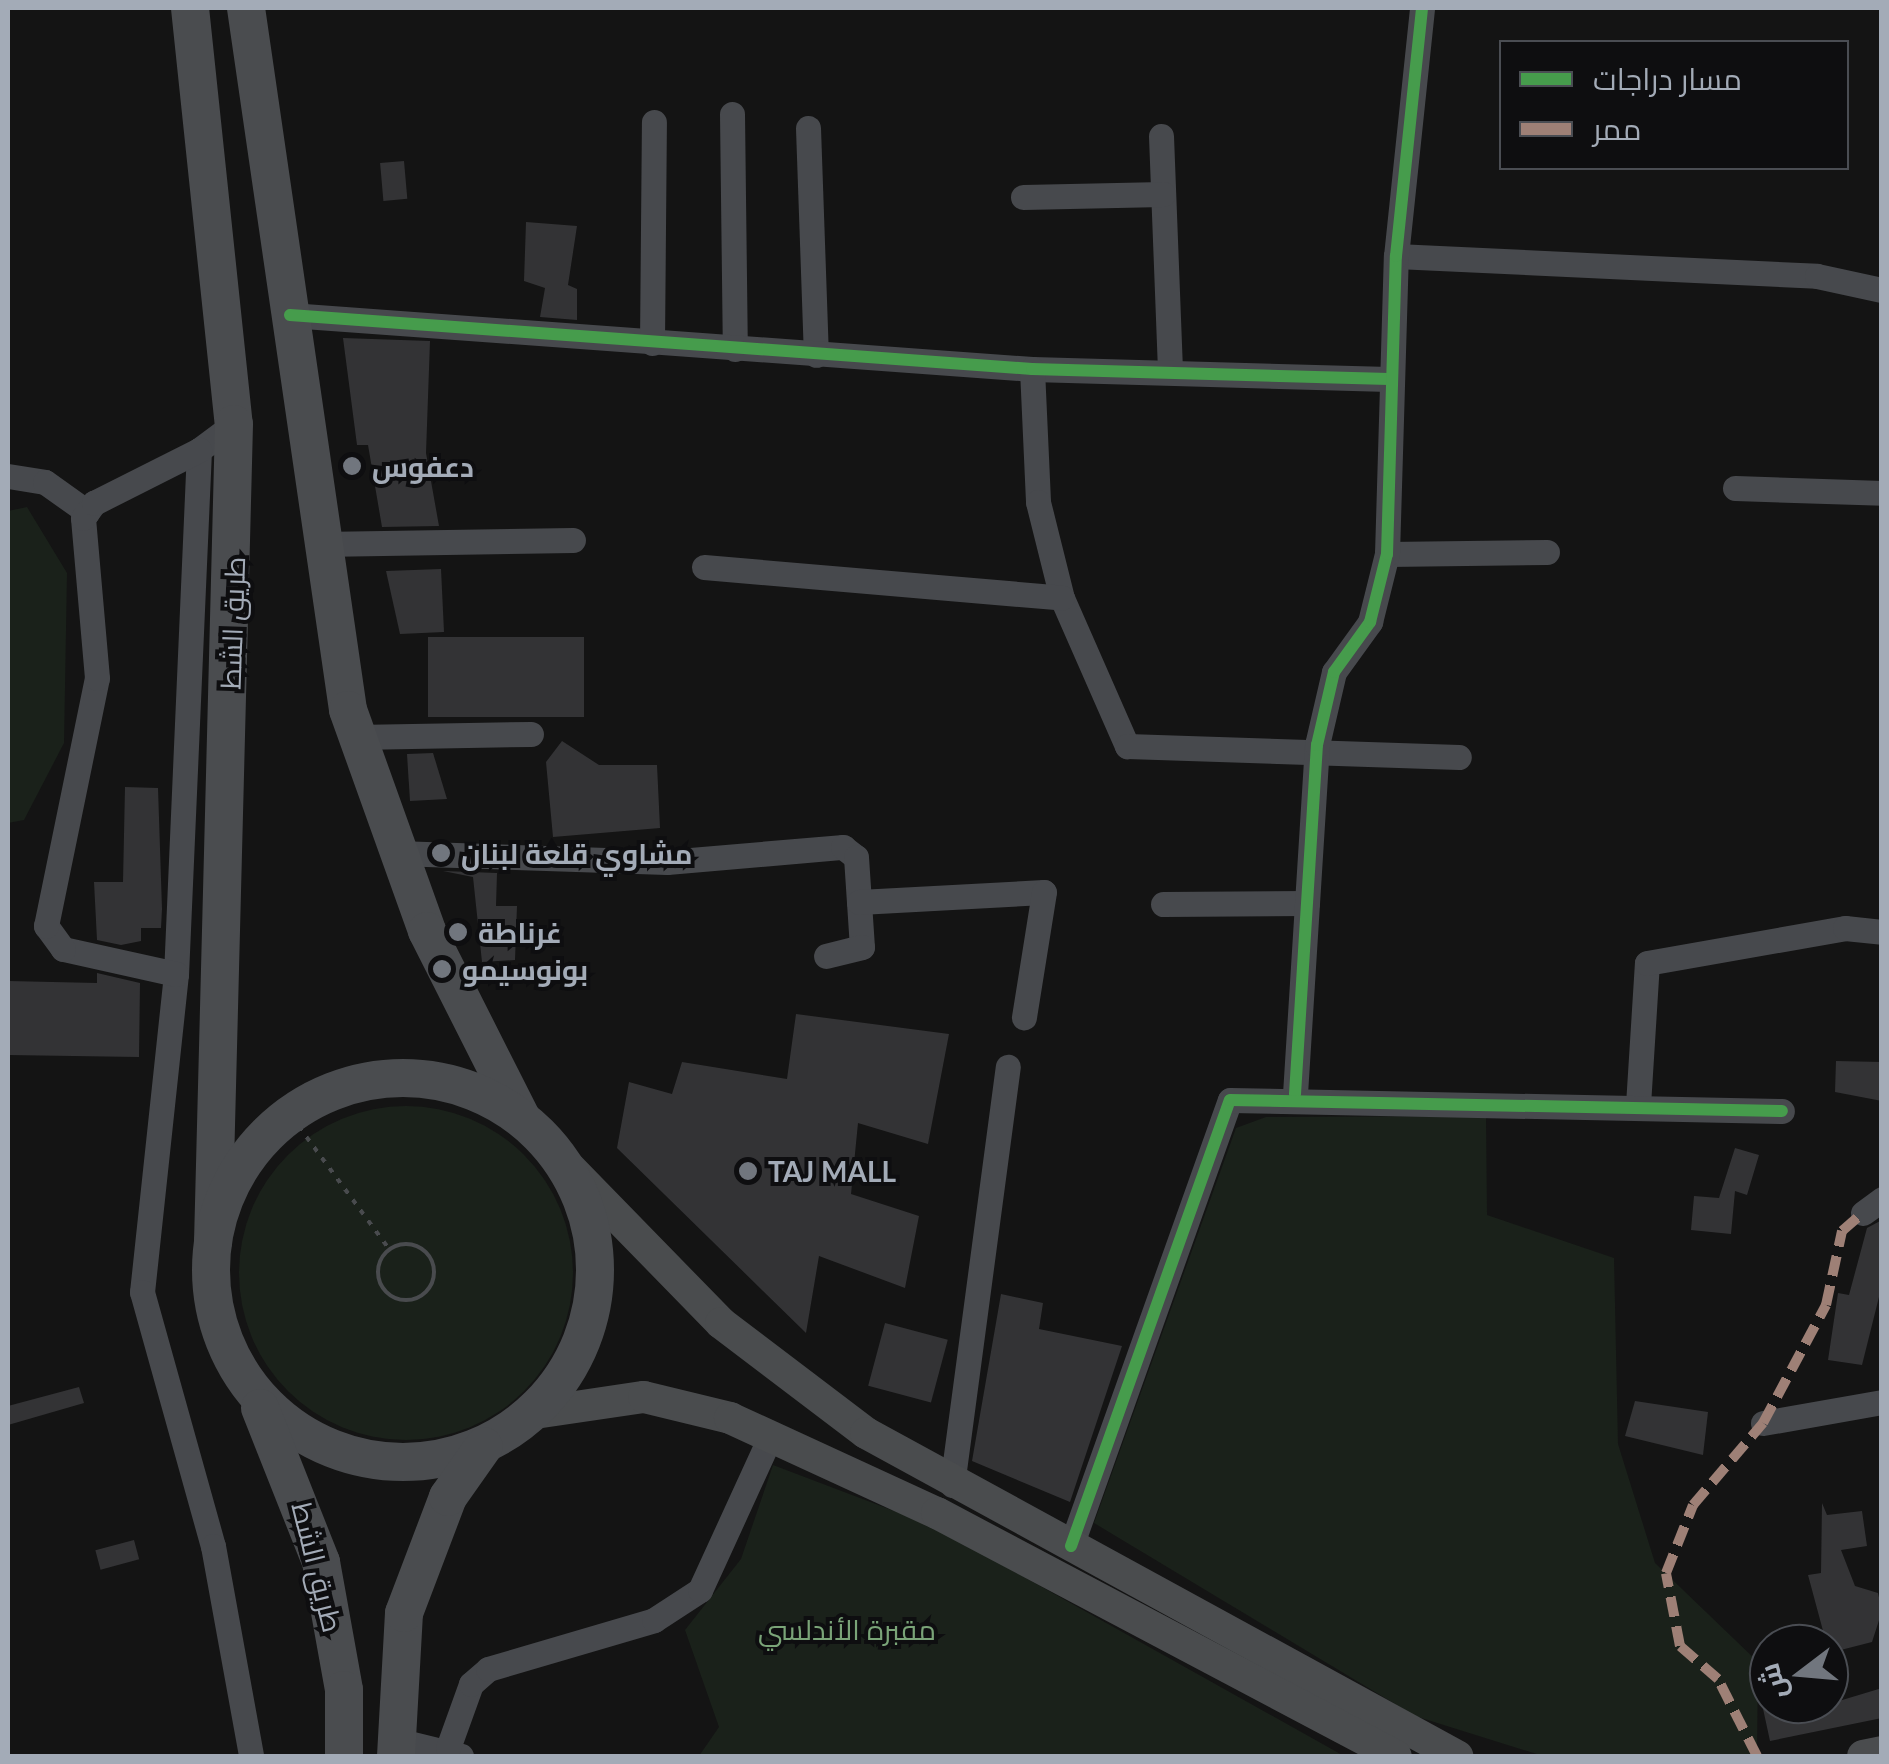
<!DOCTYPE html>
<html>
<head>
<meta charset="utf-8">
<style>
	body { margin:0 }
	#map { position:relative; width:1889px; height:1764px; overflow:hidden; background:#141414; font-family:Lato,Cairo,sans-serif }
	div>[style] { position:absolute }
	.green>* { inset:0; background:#1a211a }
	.round { border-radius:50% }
	.building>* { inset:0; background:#333335; transform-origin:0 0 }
	.path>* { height:4px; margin-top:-2px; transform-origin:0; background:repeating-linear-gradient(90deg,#494b4e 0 5px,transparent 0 13px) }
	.path>.ring { margin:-2px; padding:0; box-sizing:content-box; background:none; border:4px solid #494b4e; border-radius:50% }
	.minor>* { height:25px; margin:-12.5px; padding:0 12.5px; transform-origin:12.5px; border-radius:12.5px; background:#47494d }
	.major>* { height:32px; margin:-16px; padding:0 16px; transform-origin:16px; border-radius:16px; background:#4a4c4e }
	.highway>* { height:38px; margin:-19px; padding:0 19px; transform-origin:19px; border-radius:19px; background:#4a4c4f }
	.highway>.ring { margin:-19px; padding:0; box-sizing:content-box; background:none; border:38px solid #4a4c4f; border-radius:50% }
	.quiet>* { height:10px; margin-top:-5px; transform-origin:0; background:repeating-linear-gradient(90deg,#9e8076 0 20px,transparent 0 30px) }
	.cycleway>* { height:12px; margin:-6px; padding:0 6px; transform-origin:6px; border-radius:6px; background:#469c4c }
	.dots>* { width:28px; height:28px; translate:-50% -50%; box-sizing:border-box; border:5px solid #0e0e10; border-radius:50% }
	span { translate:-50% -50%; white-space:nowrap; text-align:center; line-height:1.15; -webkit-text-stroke:8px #0e0e10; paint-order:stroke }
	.poi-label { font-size:28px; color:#a3abb7; font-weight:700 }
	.left { translate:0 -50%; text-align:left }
	.street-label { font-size:28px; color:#a3abb7 }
	.park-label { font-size:28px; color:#7aa478 }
	.frame { position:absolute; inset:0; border:10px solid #a3abb7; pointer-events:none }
	.legend { position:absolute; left:1499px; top:40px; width:350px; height:130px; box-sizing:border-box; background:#0e0e10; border:2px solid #4a4d53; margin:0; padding:12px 18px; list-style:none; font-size:30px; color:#a3abb7 }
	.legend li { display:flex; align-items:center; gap:20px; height:50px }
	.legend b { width:50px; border:2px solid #4a4d53 }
	.north { position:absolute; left:1749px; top:1624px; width:100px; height:100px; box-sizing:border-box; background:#0e0e10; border:2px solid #4a4d53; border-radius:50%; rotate:254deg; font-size:28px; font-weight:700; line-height:40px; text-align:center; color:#a3abb7 }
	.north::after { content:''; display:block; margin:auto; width:35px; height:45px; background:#71767e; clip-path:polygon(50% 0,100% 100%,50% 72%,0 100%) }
</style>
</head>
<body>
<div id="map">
	<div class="green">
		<div style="clip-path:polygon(27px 507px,67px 573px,64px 743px,24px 820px,8px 823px,8px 511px)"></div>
		<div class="round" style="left:239px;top:1106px;width:334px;height:334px"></div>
		<div style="clip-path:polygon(1486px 1116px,1487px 1215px,1614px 1258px,1618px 1444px,1655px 1563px,1758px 1662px,1757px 1756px,1543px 1756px,1415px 1716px,1094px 1523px,1236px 1128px,1266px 1117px)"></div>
		<div style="clip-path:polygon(773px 1465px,931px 1525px,1344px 1756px,699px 1756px,719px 1727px,685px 1630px,741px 1559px)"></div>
	</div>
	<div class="building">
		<div style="left:404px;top:161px;width:38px;height:24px;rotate:85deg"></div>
		<div style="clip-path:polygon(526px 222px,577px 226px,568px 285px,577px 289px,577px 320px,540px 317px,545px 288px,524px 281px)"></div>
		<div style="clip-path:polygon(343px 338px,430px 341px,426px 453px,439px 526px,382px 527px,368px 445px,357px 445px)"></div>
		<div style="clip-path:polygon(441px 569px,444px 632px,400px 634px,386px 571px)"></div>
		<div style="left:428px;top:637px;width:156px;height:80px"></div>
		<div style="clip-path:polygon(562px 741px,599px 765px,657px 765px,660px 828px,553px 837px,546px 762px)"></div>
		<div style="clip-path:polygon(433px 753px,447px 799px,410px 801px,407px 754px)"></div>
		<div style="clip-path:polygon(125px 787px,158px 788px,162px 909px,161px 928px,141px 928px,141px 941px,121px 945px,97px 940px,94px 882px,123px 882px)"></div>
		<div style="clip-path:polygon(443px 871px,497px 873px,496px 906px,517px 906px,515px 960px,482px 962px,473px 877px)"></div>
		<div style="clip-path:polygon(97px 973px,140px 983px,139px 1057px,8px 1055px,8px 981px,97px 983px)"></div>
		<div style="clip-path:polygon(796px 1014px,949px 1034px,928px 1144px,858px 1123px,851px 1194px,919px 1216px,905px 1288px,819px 1256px,806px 1333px,617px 1148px,629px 1082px,672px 1094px,682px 1062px,787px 1079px)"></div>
		<div style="clip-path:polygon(1836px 1061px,1882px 1062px,1882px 1101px,1835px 1092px)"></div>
		<div style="clip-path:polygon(1735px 1148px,1759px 1155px,1747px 1195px,1735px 1191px,1731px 1234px,1691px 1230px,1694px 1196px,1719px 1198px)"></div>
		<div style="clip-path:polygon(1882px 1220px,1882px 1285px,1862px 1365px,1828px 1360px,1838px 1293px,1849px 1295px,1867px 1228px)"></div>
		<div style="clip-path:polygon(1001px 1294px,1043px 1303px,1039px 1329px,1122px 1346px,1070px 1502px,972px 1461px)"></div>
		<div style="left:885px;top:1323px;width:65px;height:65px;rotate:15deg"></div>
		<div style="clip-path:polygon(79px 1387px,84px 1403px,8px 1425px,8px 1406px)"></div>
		<div style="clip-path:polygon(1635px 1401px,1708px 1412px,1703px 1455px,1625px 1436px)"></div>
		<div style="clip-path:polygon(1822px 1503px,1827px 1515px,1862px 1511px,1867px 1546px,1841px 1550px,1855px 1586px,1878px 1593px,1882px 1611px,1872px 1642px,1829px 1653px,1808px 1575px,1821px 1573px)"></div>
		<div style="left:134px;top:1540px;width:20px;height:40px;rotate:75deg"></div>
		<div style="clip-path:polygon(1882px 1688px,1882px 1718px,1770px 1741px,1762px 1704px,1829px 1704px)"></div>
	</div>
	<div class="path">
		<div style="left:291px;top:1116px;width:165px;rotate:53.6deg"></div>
		<div class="ring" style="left:378px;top:1244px;width:52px;height:52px"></div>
	</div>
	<div class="minor">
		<div style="left:732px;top:114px;width:235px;rotate:89.3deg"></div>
		<div style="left:808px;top:128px;width:227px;rotate:88deg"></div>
		<div style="left:1161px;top:136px;width:234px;rotate:87.8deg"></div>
		<div style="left:1023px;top:197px;width:140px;rotate:-1.2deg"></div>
		<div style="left:1396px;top:256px;width:421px;rotate:2.7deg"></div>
		<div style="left:1817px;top:276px;width:66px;rotate:12.2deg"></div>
		<div style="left:290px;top:315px;width:744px;rotate:4.16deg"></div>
		<div style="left:1032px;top:369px;width:357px;rotate:1.6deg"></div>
		<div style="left:652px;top:343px;width:221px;rotate:-89.5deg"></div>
		<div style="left:1032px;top:369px;width:133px;rotate:87.4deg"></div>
		<div style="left:1038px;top:502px;width:99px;rotate:76deg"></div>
		<div style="left:1062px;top:598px;width:162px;rotate:66.3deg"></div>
		<div style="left:1127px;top:746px;width:332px;rotate:1.9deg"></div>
		<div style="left:234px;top:424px;width:44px;rotate:143.4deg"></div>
		<div style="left:199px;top:450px;width:525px;rotate:92.51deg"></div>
		<div style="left:176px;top:974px;width:320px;rotate:96.1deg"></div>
		<div style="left:142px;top:1292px;width:264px;rotate:74.4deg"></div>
		<div style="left:213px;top:1546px;width:213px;rotate:79.7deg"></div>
		<div style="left:8px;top:476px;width:37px;rotate:9deg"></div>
		<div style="left:45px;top:482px;width:52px;rotate:35.5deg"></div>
		<div style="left:1735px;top:488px;width:147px;rotate:1.9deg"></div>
		<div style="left:320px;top:544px;width:253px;rotate:-0.9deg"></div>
		<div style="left:1387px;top:554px;width:160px;rotate:-0.7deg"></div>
		<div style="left:704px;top:567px;width:359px;rotate:4.9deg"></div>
		<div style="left:356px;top:737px;width:175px;rotate:-1deg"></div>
		<div style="left:396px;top:853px;width:271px;rotate:1.9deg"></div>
		<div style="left:667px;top:862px;width:177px;rotate:-4.9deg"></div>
		<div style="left:843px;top:847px;width:16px;rotate:38deg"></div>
		<div style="left:856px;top:857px;width:90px;rotate:86.2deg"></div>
		<div style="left:862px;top:947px;width:37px;rotate:166deg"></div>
		<div style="left:859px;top:902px;width:185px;rotate:-3.1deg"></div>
		<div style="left:1044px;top:892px;width:127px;rotate:99.1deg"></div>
		<div style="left:1163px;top:904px;width:144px;rotate:-0.4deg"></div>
		<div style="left:176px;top:974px;width:116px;rotate:-167.5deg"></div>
		<div style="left:63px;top:949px;width:29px;rotate:-126deg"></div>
		<div style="left:46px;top:926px;width:253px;rotate:-78.4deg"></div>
		<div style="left:97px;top:678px;width:161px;rotate:-95deg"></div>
		<div style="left:83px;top:518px;width:19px;rotate:-54deg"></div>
		<div style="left:94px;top:503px;width:118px;rotate:-26.8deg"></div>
		<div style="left:1295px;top:1094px;width:350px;rotate:-86.4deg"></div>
		<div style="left:1317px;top:745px;width:75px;rotate:-76.9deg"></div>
		<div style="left:1334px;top:672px;width:62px;rotate:-54.2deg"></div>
		<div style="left:1370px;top:622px;width:70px;rotate:-76deg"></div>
		<div style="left:1387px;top:554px;width:298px;rotate:-88.3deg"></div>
		<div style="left:1396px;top:256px;width:249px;rotate:-84deg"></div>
		<div style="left:1638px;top:1105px;width:142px;rotate:-86.4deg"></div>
		<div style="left:1647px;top:963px;width:201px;rotate:-10deg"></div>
		<div style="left:1845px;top:928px;width:37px;rotate:6deg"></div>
		<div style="left:1863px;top:1213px;width:24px;rotate:-36deg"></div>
		<div style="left:1763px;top:1423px;width:121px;rotate:-10deg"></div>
		<div style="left:952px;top:1485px;width:422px;rotate:-82.4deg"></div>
		<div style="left:1071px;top:1546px;width:473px;rotate:-70.4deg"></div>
		<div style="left:1230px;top:1100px;width:552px;rotate:1.14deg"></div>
		<div style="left:396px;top:1740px;width:67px;rotate:13.8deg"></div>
		<div style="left:448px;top:1748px;width:68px;rotate:-70.2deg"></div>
		<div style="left:471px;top:1684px;width:23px;rotate:-41deg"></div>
		<div style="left:488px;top:1669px;width:173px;rotate:-16.4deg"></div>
		<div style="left:654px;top:1620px;width:55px;rotate:-33.1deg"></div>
		<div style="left:700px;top:1590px;width:170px;rotate:-65.4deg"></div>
	</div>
	<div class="major">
		<div style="left:563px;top:1161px;width:226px;rotate:45.7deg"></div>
		<div style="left:721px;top:1323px;width:182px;rotate:37.2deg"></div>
		<div style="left:866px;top:1433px;width:674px;rotate:28.66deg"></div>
		<div style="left:535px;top:1413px;width:110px;rotate:-8.4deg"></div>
		<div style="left:644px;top:1397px;width:89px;rotate:13.7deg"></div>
		<div style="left:730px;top:1418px;width:228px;rotate:24.7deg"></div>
		<div style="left:937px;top:1513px;width:519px;rotate:27.9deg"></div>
		<div style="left:1863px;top:1756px;width:19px;rotate:-12deg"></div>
	</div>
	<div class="highway">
		<div style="left:190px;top:8px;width:418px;rotate:84deg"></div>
		<div style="left:234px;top:424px;width:818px;rotate:91.47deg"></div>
		<div style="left:246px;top:8px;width:709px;rotate:81.73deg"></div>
		<div style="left:348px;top:710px;width:235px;rotate:70.3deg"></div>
		<div style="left:427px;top:931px;width:208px;rotate:63.2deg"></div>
		<div class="ring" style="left:211px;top:1078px;width:346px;height:346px"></div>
		<div style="left:260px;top:1408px;width:166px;rotate:68.4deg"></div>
		<div style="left:321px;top:1562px;width:130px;rotate:79.8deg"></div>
		<div style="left:344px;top:1690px;width:66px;rotate:90deg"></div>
		<div style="left:396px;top:1756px;width:143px;rotate:-86.8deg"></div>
		<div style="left:404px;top:1613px;width:124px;rotate:-69.2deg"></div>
		<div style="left:448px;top:1497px;width:62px;rotate:-54.8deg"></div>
	</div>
	<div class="quiet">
		<div style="left:1757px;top:1756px;width:86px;rotate:-116.9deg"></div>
		<div style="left:1718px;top:1679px;width:50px;rotate:-139deg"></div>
		<div style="left:1680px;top:1646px;width:74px;rotate:-100.9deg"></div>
		<div style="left:1666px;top:1573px;width:73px;rotate:-68.3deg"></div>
		<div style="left:1693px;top:1505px;width:108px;rotate:-49.5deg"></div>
		<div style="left:1763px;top:1423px;width:134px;rotate:-61.9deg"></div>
		<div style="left:1826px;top:1305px;width:76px;rotate:-77.8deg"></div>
		<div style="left:1842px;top:1231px;width:28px;rotate:-41deg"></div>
	</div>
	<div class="cycleway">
		<div style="left:290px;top:315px;width:744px;rotate:4.16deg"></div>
		<div style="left:1032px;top:369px;width:357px;rotate:1.6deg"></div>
		<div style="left:1295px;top:1094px;width:350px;rotate:-86.4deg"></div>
		<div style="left:1317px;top:745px;width:75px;rotate:-76.9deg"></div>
		<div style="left:1334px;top:672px;width:62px;rotate:-54.2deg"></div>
		<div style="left:1370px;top:622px;width:70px;rotate:-76deg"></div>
		<div style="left:1387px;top:554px;width:298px;rotate:-88.3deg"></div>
		<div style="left:1396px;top:256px;width:249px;rotate:-84deg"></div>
		<div style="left:1071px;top:1546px;width:473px;rotate:-70.4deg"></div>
		<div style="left:1230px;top:1100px;width:552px;rotate:1.14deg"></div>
	</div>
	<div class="dots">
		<div style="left:352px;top:466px;background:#71767e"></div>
		<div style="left:441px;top:853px;background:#71767e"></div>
		<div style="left:458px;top:932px;background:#71767e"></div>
		<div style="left:442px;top:969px;background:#71767e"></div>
		<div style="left:748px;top:1171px;background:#71767e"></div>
	</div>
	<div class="poi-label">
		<span class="left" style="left:372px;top:466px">دعفوس</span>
		<span class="left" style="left:461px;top:853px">مشاوي قلعة لبنان</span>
		<span class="left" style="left:478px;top:932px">غرناطة</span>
		<span class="left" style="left:462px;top:969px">بونوسيمو</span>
		<span class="left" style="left:768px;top:1171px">TAJ MALL</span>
	</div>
	<div class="street-label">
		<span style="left:232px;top:623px;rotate:-88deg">طريق الشط</span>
		<span style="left:318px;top:1567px;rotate:76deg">طريق الشط</span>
	</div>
	<div class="park-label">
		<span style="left:847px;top:1629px">مقبرة الأندلسي</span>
	</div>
	<div class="frame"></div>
	<ul class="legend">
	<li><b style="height:12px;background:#469c4c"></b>مسار دراجات</li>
	<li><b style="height:12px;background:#9e8076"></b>ممر</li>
	</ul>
	<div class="north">ش</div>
</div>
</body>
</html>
